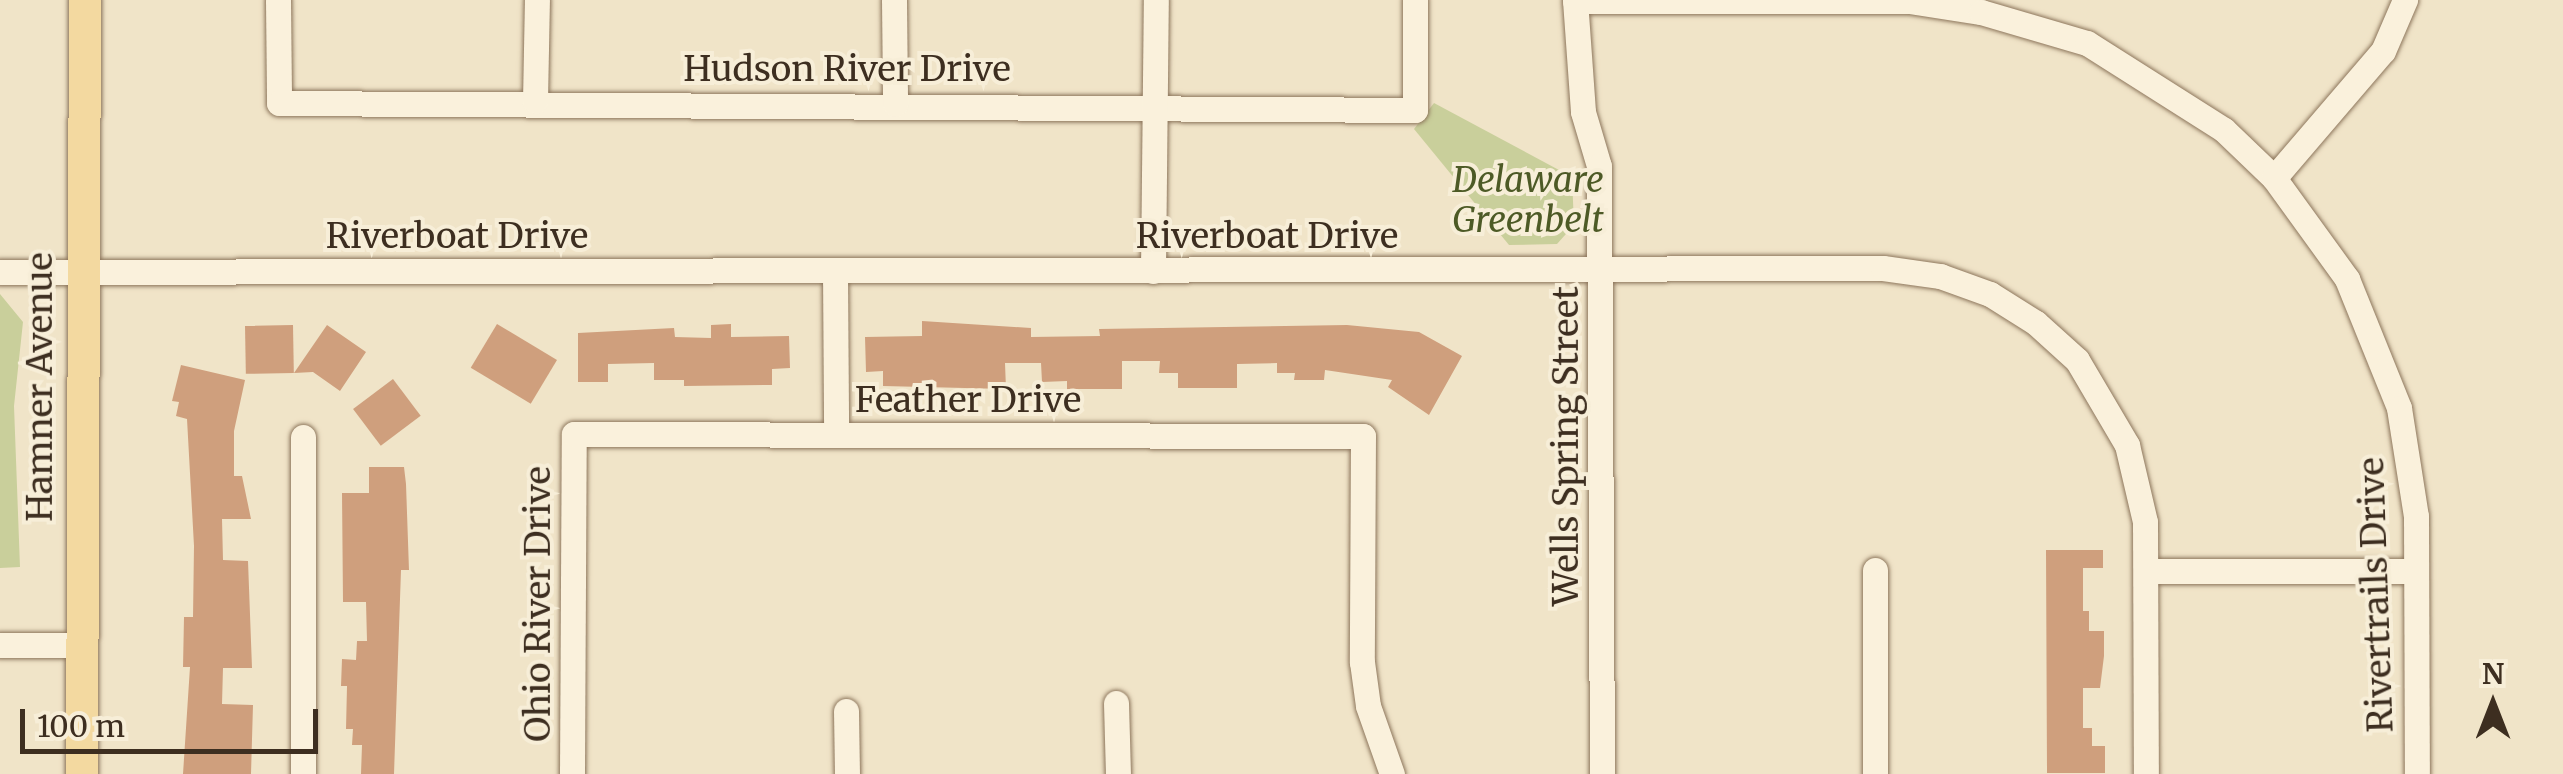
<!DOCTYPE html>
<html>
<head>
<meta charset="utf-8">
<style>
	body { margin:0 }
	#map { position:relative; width:2563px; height:774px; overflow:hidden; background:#f0e4c8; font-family:Merriweather,serif }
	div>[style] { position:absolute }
	.green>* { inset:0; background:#c9cf9b }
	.building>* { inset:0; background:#cf9f7d; transform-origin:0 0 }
	.path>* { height:4px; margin-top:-2px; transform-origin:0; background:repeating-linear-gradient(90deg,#8d765c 0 8px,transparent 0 13px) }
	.roads { filter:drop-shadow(0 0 2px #8d765c) drop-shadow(0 0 2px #8d765c) }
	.minor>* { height:25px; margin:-12.5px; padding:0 12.5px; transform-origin:12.5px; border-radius:12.5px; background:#faf1dc }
	.major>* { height:32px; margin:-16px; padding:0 16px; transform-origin:16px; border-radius:16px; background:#f3d9a0 }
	span { translate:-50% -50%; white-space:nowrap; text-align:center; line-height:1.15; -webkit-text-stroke:8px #f7eed8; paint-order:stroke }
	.street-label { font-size:35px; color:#3d2e20 }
	.park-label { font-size:35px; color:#4d5a26; font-style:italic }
	.north { position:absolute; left:2443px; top:654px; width:100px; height:100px; -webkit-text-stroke:8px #f7eed8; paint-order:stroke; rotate:0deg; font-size:28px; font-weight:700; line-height:40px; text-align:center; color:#3d2e20 }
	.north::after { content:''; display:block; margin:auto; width:35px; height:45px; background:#3d2e20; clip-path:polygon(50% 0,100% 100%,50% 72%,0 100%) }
	.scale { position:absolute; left:20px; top:709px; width:298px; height:45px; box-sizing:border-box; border:5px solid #3d2e20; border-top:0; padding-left:12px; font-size:30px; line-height:35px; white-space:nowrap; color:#3d2e20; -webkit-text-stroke:8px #f7eed8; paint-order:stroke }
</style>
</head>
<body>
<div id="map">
	<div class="green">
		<div style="clip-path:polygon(1434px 103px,1572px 177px,1574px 225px,1557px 244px,1509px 245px,1414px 129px)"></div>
		<div style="clip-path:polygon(0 294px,23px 322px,14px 406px,20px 567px,0 568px)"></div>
	</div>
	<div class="building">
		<div style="clip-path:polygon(922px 321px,1031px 328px,1031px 337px,1100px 336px,1099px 329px,1347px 325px,1419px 332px,1462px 356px,1429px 415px,1388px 387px,1392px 380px,1325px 370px,1324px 380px,1294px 380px,1295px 373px,1277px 373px,1277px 363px,1237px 364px,1237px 388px,1178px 388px,1178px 373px,1159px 373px,1160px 361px,1122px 361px,1122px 389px,1067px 389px,1067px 381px,1042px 382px,1041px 363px,1005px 363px,1006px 389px,883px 386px,883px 371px,866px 372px,865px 337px,922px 336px)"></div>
		<div style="left:497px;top:324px;width:70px;height:51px;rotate:31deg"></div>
		<div style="clip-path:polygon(731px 324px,731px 337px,789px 336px,790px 368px,772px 369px,772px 385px,684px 386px,684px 380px,654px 380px,654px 363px,608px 364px,608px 382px,578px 382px,578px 333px,674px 328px,675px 337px,711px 338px,711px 325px)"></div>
		<div style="left:293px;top:325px;width:48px;height:48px;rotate:89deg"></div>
		<div style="clip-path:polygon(327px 325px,366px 352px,340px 391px,313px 372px,294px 373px)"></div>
		<div style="clip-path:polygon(181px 365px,245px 380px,234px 431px,234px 476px,242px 476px,251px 519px,222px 519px,223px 560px,248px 561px,252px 668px,223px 668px,222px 704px,253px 705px,251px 774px,183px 774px,190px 667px,183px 667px,184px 617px,193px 617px,194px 546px,187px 419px,176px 416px,179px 402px,172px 401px)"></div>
		<div style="left:393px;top:379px;width:46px;height:50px;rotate:53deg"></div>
		<div style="clip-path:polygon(369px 467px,404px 467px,406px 484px,409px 570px,401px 570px,394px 774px,361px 774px,362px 745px,352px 745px,353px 729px,346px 729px,347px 686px,341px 686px,342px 659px,356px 660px,357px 641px,367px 641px,366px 602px,343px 602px,342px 493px,369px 493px)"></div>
		<div style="clip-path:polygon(2046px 550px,2103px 550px,2103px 568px,2083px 568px,2083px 611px,2089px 611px,2089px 631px,2104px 631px,2104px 656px,2100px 688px,2083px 688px,2083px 728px,2092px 728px,2092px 746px,2105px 746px,2105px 773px,2047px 773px)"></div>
	</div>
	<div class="path">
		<div style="left:1556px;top:190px;width:10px;rotate:-11deg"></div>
	</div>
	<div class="roads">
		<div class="minor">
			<div style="left:278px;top:0;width:103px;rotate:89.4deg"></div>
			<div style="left:279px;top:103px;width:1136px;rotate:0.35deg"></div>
			<div style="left:1415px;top:110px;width:110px;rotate:-90deg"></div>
			<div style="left:894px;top:0;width:104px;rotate:89.4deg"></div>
			<div style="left:1575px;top:0;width:112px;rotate:85.9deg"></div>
			<div style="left:1583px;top:112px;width:56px;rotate:73.5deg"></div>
			<div style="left:1599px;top:166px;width:608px;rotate:89.72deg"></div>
			<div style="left:1575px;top:1px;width:334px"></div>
			<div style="left:1909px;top:1px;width:73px;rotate:8.7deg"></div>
			<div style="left:1981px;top:12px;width:110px;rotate:16.3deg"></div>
			<div style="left:2087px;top:43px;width:162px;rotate:32.4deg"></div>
			<div style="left:2224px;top:130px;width:69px;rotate:43.8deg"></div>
			<div style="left:2274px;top:178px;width:125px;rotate:54.1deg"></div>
			<div style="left:2347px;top:279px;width:139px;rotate:68deg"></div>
			<div style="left:2399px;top:408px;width:109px;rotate:81.1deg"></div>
			<div style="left:2416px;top:516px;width:258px;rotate:89.8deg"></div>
			<div style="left:535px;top:101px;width:101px;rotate:-88.9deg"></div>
			<div style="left:2274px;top:178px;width:167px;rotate:-49.4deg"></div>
			<div style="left:2383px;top:51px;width:56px;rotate:-66.7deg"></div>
			<div style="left:835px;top:271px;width:163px;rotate:89.6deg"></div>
			<div style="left:1153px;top:271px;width:271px;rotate:-89.4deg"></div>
			<div style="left:0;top:272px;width:1883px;rotate:-0.12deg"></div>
			<div style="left:1883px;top:268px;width:58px;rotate:8deg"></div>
			<div style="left:1940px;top:276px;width:53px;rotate:19.8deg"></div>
			<div style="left:1990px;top:294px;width:54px;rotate:32.2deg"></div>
			<div style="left:2036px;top:323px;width:55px;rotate:42.1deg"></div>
			<div style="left:2077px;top:360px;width:99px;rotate:59.5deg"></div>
			<div style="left:2127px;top:445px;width:79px;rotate:76.8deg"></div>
			<div style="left:2145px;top:522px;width:252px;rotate:89.8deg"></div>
			<div style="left:303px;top:437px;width:337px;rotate:90deg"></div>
			<div style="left:1875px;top:570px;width:204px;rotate:90deg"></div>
			<div style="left:2146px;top:571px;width:270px"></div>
			<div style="left:0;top:645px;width:80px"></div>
			<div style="left:1116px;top:703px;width:71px;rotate:88.4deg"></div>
			<div style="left:846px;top:711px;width:63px;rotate:89.1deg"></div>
			<div style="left:572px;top:774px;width:340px;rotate:-89.7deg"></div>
			<div style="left:574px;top:434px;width:789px;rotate:0.15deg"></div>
			<div style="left:1363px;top:436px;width:226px;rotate:90.3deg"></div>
			<div style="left:1362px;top:662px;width:44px;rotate:82.2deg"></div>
			<div style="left:1368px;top:706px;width:72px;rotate:70.6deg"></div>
		</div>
		<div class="major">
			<div style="left:82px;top:774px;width:774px;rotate:-89.78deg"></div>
		</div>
	</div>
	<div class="street-label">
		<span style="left:847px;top:69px">Hudson River Drive</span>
		<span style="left:457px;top:236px">Riverboat Drive</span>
		<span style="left:1267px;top:236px">Riverboat Drive</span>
		<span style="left:40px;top:387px;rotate:-90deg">Hamner Avenue</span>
		<span style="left:968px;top:400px">Feather Drive</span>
		<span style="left:1566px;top:446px;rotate:-90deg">Wells Spring Street</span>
		<span style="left:2376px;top:595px;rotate:-92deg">Rivertrails Drive</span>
		<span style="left:538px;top:604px;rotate:-90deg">Ohio River Drive</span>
	</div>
	<div class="park-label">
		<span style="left:1528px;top:200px">Delaware<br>Greenbelt</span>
	</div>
	<div class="north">N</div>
	<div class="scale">100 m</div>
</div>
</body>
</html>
